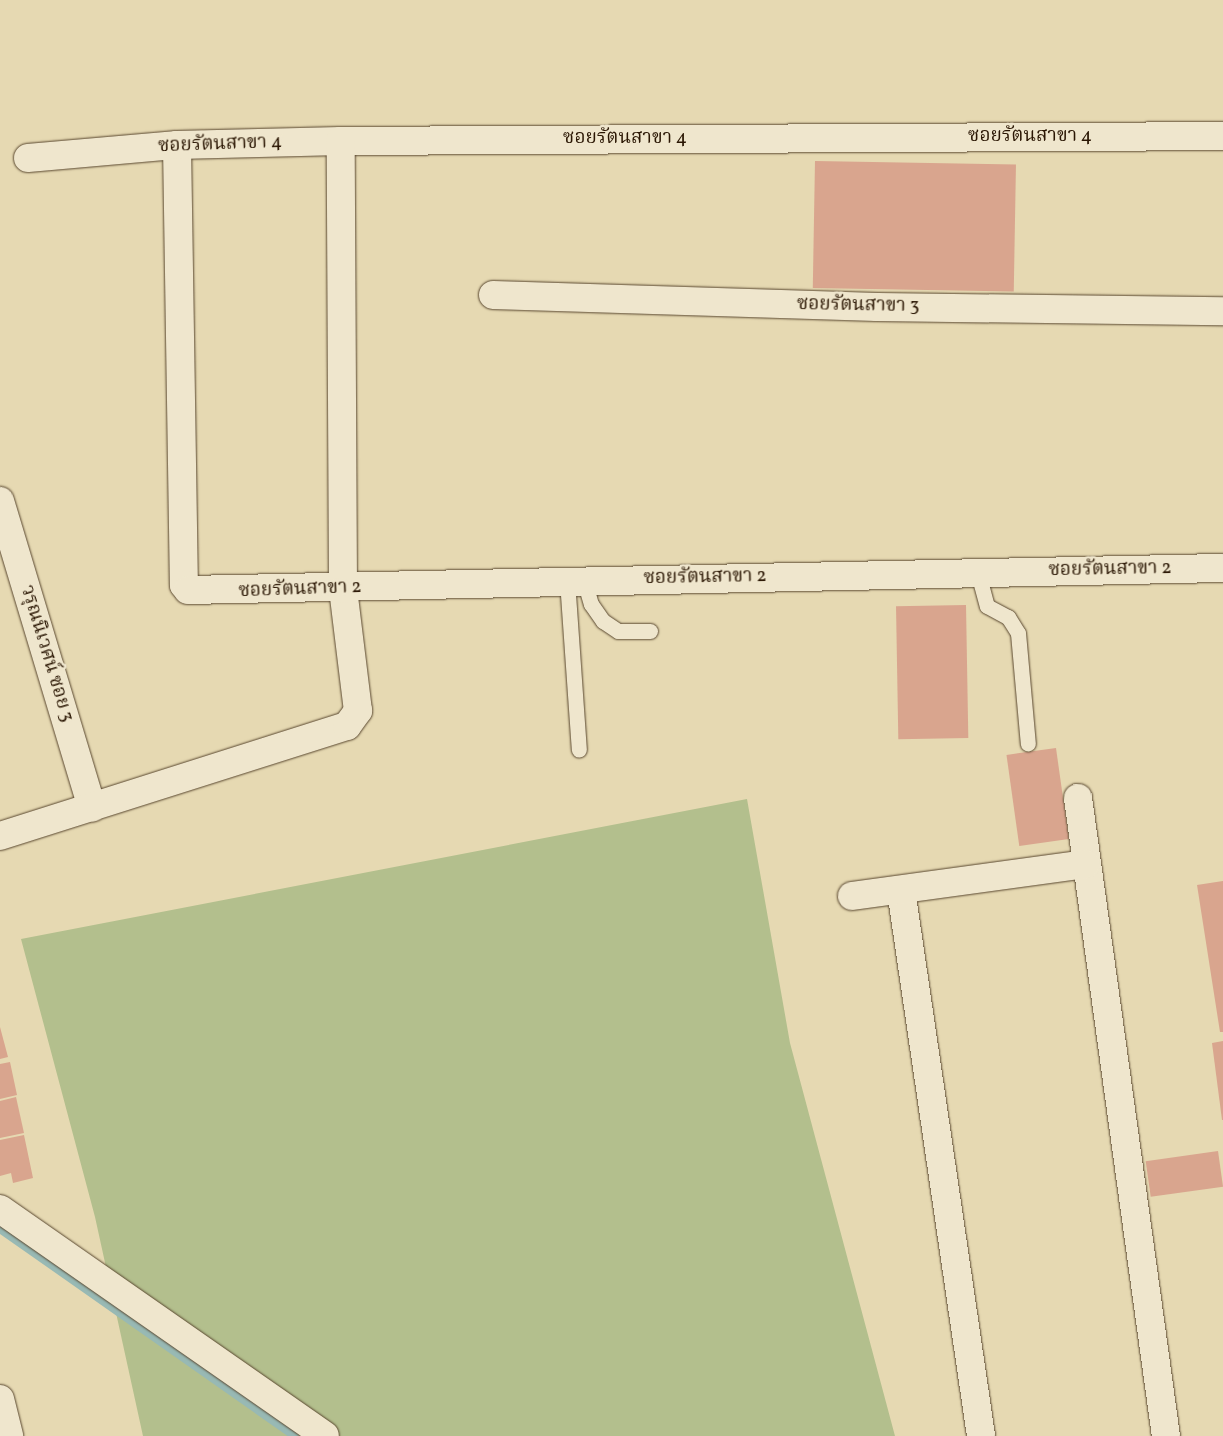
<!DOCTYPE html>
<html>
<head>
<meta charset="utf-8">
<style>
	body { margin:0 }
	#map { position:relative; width:1223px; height:1436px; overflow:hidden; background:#e6d9b2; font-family:Vollkorn,"Noto Serif Thai",serif }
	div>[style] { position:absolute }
	.green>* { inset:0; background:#b3bf8d }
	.stream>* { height:8px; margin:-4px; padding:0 4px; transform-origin:4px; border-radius:4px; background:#98b9b4 }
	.building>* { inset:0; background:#d9a58e; transform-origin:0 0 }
	.roads { filter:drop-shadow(0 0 1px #59472f) drop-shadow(0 0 1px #59472f) }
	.service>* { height:15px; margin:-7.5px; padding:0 7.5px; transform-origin:7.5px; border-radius:7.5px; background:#efe6cd }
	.minor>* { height:28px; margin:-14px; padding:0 14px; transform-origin:14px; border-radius:14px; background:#efe6cd }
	span { translate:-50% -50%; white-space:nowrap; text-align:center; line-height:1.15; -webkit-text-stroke:5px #efe6cd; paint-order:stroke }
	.street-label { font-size:19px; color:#2a1603 }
</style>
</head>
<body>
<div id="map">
	<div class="green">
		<div style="clip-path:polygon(747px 799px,790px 1043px,895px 1436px,143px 1436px,95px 1217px,21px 939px)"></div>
	</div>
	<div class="stream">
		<div style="left:0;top:1229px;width:360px;rotate:35.1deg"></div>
	</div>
	<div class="building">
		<div style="left:815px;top:161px;width:201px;height:127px;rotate:1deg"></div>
		<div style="left:966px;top:605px;width:133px;height:70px;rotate:89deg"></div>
		<div style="left:1056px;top:748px;width:92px;height:50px;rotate:82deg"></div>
		<div style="clip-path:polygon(1223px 881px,1223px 1032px,1220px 1032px,1197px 885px)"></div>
		<div style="clip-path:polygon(0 1027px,8px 1057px,0 1059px)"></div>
		<div style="clip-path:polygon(1223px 1041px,1223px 1120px,1222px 1120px,1212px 1043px)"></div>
		<div style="clip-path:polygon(10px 1062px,17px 1095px,0 1099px,0 1064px)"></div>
		<div style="clip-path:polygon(16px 1097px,24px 1133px,0 1138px,0 1101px)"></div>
		<div style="clip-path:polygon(24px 1135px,33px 1178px,13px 1183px,11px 1173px,0 1176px,0 1140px)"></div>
		<div style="left:1218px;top:1151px;width:36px;height:73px;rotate:82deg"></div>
	</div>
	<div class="roads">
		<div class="service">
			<div style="left:978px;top:573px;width:34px;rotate:75deg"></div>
			<div style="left:987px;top:606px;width:24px;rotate:28deg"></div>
			<div style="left:1008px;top:617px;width:19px;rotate:58deg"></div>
			<div style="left:1018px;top:633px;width:111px;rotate:84.9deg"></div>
			<div style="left:567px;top:580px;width:170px;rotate:86deg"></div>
			<div style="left:584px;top:580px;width:25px;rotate:74deg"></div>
			<div style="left:591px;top:604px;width:21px;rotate:55deg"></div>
			<div style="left:603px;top:621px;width:18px;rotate:34deg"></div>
			<div style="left:618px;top:631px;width:32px"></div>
		</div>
		<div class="minor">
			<div style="left:177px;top:145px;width:440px;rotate:89.1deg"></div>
			<div style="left:184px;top:585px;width:6px;rotate:51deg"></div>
			<div style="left:188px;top:590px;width:1035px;rotate:-1.22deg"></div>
			<div style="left:28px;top:158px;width:150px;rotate:-5deg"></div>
			<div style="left:177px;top:145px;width:164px;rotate:-1.4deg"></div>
			<div style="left:341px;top:141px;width:882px;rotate:-0.32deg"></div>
			<div style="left:493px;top:295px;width:384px;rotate:1.8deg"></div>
			<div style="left:877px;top:307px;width:346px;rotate:0.7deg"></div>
			<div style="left:0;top:501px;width:320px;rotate:73.3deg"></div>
			<div style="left:1078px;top:798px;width:644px;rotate:82.15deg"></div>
			<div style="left:0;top:836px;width:364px;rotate:-17.6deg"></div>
			<div style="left:347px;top:726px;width:19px;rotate:-54deg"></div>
			<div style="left:358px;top:711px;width:123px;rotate:-97deg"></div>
			<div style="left:343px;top:589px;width:448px;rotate:-90.3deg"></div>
			<div style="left:901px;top:890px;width:552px;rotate:81.66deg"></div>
			<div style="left:852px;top:896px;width:236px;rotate:-7.8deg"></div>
			<div style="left:0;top:1209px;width:396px;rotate:34.9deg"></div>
			<div style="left:0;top:1399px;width:38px;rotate:76deg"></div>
		</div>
	</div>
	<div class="street-label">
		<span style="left:1030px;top:137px">ซอยรัตนสาขา 4</span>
		<span style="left:625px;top:139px">ซอยรัตนสาขา 4</span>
		<span style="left:220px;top:145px;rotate:-2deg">ซอยรัตนสาขา 4</span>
		<span style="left:858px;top:306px;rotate:1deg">ซอยรัตนสาขา 3</span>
		<span style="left:1110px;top:570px;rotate:-1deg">ซอยรัตนสาขา 2</span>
		<span style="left:705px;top:578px;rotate:-1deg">ซอยรัตนสาขา 2</span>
		<span style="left:300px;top:590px;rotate:-2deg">ซอยรัตนสาขา 2</span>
		<span style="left:46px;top:654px;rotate:73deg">วรุณนิเวศน์ ซอย 3</span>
	</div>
</div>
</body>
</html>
